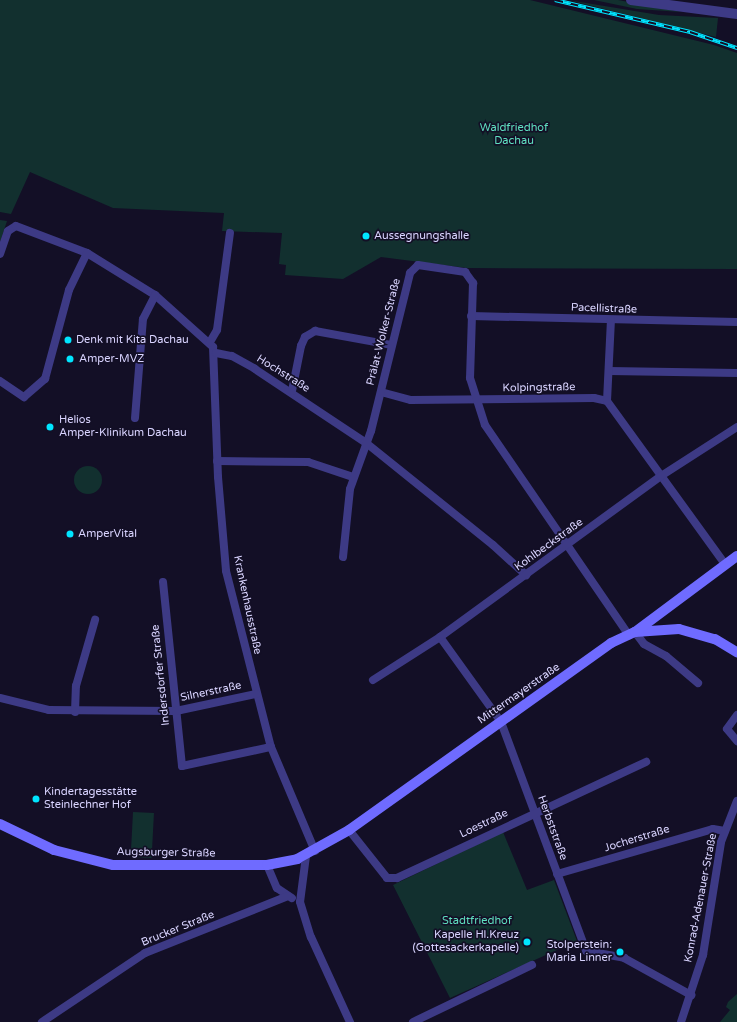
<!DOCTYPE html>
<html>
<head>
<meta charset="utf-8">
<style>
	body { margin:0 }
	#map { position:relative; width:737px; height:1022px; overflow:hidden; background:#130f26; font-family:"Varela Round",sans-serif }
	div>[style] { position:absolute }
	.green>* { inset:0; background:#12302f; transform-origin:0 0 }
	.round { border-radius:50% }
	.minor>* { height:8px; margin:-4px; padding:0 4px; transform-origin:4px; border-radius:4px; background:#3d3a85 }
	.tertiary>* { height:10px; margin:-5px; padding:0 5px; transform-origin:5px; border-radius:5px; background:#3d3a85 }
	.secondary>* { height:10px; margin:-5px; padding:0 5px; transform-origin:5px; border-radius:5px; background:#6f6bff }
	.rail>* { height:4px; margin-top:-2px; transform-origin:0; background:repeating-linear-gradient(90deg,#130f26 0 8px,#00e5ff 0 16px); box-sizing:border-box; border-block:1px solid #00e5ff }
	.dots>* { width:11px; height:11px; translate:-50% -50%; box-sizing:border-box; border:2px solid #130f26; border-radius:50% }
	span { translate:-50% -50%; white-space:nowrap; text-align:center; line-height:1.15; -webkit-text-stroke:3.5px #130f26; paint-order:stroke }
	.park-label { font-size:11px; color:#5fe0c0 }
	.poi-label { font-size:11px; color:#d9d4ff }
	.left { translate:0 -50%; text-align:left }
	.right { translate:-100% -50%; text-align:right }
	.street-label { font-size:11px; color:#d9d4ff }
</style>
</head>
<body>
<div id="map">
	<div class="green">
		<div style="clip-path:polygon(0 0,530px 0,714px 45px,737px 53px,737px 269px,467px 268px,381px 257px,343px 279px,285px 275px,286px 265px,279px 264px,282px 233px,222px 231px,224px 213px,113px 208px,30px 172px,11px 214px,0 212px)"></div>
		<div style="clip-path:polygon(568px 0,659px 15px,718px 18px,716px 37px)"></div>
		<div style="clip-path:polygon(594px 0,618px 0,681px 12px,637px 9px)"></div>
		<div style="clip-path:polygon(0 220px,7px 221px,0 242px)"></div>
		<div class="round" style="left:74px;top:466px;width:28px;height:28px"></div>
		<div style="left:133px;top:812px;width:21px;height:45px;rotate:3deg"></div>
		<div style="clip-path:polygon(503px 832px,527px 890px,554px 880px,577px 941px,450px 998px,393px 885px)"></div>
		<div style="clip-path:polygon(737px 994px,737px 1022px,720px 1022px,730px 1010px,726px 1007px,728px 1002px)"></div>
	</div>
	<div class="minor">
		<div style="left:0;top:254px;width:24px;rotate:-71deg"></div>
		<div style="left:8px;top:231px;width:9px;rotate:-32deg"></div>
		<div style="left:16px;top:226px;width:76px;rotate:20.8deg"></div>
		<div style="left:87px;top:253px;width:80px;rotate:31.7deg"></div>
		<div style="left:155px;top:295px;width:78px;rotate:41.9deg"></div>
		<div style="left:213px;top:347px;width:130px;rotate:87.8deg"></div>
		<div style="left:218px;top:477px;width:94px;rotate:85.1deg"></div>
		<div style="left:226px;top:571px;width:182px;rotate:75.7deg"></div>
		<div style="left:271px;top:747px;width:113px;rotate:67.1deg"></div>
		<div style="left:471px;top:316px;width:266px;rotate:1.3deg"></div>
		<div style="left:210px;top:342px;width:14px;rotate:-60deg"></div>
		<div style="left:217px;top:330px;width:98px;rotate:-82.4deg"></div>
		<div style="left:216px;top:353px;width:16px;rotate:11deg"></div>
		<div style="left:232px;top:356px;width:26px;rotate:29deg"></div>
		<div style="left:255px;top:369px;width:132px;rotate:33.6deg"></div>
		<div style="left:365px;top:442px;width:164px;rotate:38.8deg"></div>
		<div style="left:493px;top:545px;width:45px;rotate:42.3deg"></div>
		<div style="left:609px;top:371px;width:128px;rotate:0.9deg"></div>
		<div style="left:0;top:381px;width:29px;rotate:34deg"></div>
		<div style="left:24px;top:397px;width:28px;rotate:-41deg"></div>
		<div style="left:45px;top:379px;width:92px;rotate:-74.9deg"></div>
		<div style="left:69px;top:290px;width:41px;rotate:-64.1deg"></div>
		<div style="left:292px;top:391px;width:46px;rotate:-78.7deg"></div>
		<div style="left:301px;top:346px;width:10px;rotate:-66deg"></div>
		<div style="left:305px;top:337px;width:12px;rotate:-31deg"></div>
		<div style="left:315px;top:331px;width:77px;rotate:10.4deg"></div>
		<div style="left:381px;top:392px;width:31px;rotate:15deg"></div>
		<div style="left:411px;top:400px;width:183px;rotate:-0.6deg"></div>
		<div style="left:594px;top:398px;width:13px;rotate:13deg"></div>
		<div style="left:607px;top:401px;width:201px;rotate:54.1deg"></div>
		<div style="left:607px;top:401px;width:81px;rotate:-87.2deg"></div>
		<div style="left:135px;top:418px;width:99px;rotate:-85.4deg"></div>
		<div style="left:143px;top:319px;width:27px;rotate:-63deg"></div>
		<div style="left:217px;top:461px;width:91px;rotate:0.6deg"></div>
		<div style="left:308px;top:462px;width:47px;rotate:18.4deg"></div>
		<div style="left:343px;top:557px;width:68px;rotate:-84.1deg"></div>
		<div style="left:350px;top:489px;width:62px;rotate:-70.1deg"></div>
		<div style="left:371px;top:431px;width:163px;rotate:-76.1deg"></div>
		<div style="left:410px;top:273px;width:11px;rotate:-45deg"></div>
		<div style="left:418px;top:265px;width:48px;rotate:8.5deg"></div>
		<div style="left:465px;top:272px;width:14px;rotate:54deg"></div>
		<div style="left:473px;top:283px;width:95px;rotate:91.8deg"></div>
		<div style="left:470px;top:378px;width:49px;rotate:72.3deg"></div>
		<div style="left:485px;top:425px;width:255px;rotate:55.6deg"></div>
		<div style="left:163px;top:582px;width:185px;rotate:84.1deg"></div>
		<div style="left:182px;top:766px;width:91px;rotate:-12.1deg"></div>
		<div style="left:635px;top:632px;width:15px;rotate:53deg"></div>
		<div style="left:644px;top:644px;width:25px;rotate:29deg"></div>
		<div style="left:666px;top:656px;width:42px;rotate:40.2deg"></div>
		<div style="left:440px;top:637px;width:105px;rotate:54.3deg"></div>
		<div style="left:501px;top:722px;width:244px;rotate:69.6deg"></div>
		<div style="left:586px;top:951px;width:39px;rotate:10deg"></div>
		<div style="left:624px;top:958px;width:77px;rotate:28.9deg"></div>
		<div style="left:373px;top:680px;width:80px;rotate:-32.7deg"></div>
		<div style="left:440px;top:637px;width:273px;rotate:-36.1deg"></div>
		<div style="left:661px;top:476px;width:90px;rotate:-32.8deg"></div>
		<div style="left:0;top:698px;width:50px;rotate:13.8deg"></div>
		<div style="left:49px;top:710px;width:127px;rotate:0.5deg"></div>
		<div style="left:176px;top:711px;width:82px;rotate:-12deg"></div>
		<div style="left:75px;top:712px;width:26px;rotate:-88deg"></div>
		<div style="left:76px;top:686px;width:69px;rotate:-73.9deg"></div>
		<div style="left:737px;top:715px;width:17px;rotate:126deg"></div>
		<div style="left:727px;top:729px;width:16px;rotate:50deg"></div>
		<div style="left:349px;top:830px;width:61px;rotate:51.6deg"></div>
		<div style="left:387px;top:878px;width:10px"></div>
		<div style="left:397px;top:878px;width:275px;rotate:-25deg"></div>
		<div style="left:306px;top:856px;width:46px;rotate:97.4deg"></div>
		<div style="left:300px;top:902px;width:37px;rotate:73deg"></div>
		<div style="left:311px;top:937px;width:94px;rotate:65.4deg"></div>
		<div style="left:267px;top:865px;width:25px;rotate:67deg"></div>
		<div style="left:277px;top:888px;width:18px;rotate:34deg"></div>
		<div style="left:557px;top:874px;width:162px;rotate:-16.1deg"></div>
		<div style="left:713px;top:829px;width:12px;rotate:9deg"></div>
		<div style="left:42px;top:1022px;width:124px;rotate:-33.8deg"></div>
		<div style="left:145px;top:953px;width:154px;rotate:-21.7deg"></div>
		<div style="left:413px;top:1022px;width:132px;rotate:-25.6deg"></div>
		<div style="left:681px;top:1022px;width:71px;rotate:-71.8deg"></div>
		<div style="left:703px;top:955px;width:114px;rotate:-80.9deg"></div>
		<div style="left:721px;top:842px;width:44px;rotate:-68.7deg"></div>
	</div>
	<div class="tertiary">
		<div style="left:631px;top:0;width:107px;rotate:7.5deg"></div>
	</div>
	<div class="secondary">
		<div style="left:635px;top:632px;width:44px;rotate:-3.9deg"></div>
		<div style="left:679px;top:629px;width:37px;rotate:16deg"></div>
		<div style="left:715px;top:639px;width:26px;rotate:31deg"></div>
		<div style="left:0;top:824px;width:60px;rotate:25.7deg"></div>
		<div style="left:54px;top:850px;width:61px;rotate:14.3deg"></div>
		<div style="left:113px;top:865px;width:154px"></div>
		<div style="left:267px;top:865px;width:31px;rotate:-11deg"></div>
		<div style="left:297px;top:859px;width:60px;rotate:-29.1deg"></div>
		<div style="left:349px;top:830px;width:322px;rotate:-35.5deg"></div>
		<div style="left:611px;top:643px;width:26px;rotate:-25deg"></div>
		<div style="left:635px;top:632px;width:127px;rotate:-36.7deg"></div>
	</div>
	<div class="rail">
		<div style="left:555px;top:0;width:139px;rotate:13.3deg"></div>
		<div style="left:690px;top:32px;width:50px;rotate:18.8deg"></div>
	</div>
	<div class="dots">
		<div style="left:366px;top:236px;background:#00e5ff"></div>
		<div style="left:68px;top:340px;background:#00e5ff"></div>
		<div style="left:70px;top:359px;background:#00e5ff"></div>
		<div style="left:50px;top:427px;background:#00e5ff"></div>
		<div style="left:70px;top:534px;background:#00e5ff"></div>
		<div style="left:36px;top:799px;background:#00e5ff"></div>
		<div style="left:527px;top:942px;background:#00e5ff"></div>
		<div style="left:620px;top:952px;background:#00e5ff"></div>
	</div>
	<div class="park-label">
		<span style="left:514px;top:135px">Waldfriedhof<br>Dachau</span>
		<span style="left:477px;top:921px">Stadtfriedhof</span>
	</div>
	<div class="poi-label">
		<span class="left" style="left:374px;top:236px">Aussegnungshalle</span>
		<span class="left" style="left:76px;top:340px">Denk mit Kita Dachau</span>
		<span class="left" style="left:79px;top:359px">Amper-MVZ</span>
		<span class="left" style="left:59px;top:427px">Helios<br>Amper-Klinikum Dachau</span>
		<span class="left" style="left:78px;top:534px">AmperVital</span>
		<span class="left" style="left:44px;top:799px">Kindertagesstätte<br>Steinlechner Hof</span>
		<span class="right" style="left:519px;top:942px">Kapelle Hl.Kreuz<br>(Gottesackerkapelle)</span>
		<span class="right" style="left:612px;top:952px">Stolperstein:<br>Maria Linner</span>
	</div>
	<div class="street-label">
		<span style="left:604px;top:309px;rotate:2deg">Pacellistraße</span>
		<span style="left:384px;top:332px;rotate:-76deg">Prälat-Wolker-Straße</span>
		<span style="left:283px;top:374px;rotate:32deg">Hochstraße</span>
		<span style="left:539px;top:388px;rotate:-1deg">Kolpingstraße</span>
		<span style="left:549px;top:545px;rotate:-36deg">Kohlbeckstraße</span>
		<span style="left:247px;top:605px;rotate:78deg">Krankenhausstraße</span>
		<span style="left:161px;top:675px;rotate:-96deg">Indersdorfer Straße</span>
		<span style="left:211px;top:692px;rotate:-12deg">Silnerstraße</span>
		<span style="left:519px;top:694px;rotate:-35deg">Mittermayerstraße</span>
		<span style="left:484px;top:824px;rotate:-26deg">Loestraße</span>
		<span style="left:552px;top:828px;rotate:70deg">Herbststraße</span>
		<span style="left:637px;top:839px;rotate:-17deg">Jocherstraße</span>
		<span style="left:166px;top:853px;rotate:1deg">Augsburger Straße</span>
		<span style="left:701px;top:898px;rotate:-79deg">Konrad-Adenauer-Straße</span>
		<span style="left:178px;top:929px;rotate:-22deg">Brucker Straße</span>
	</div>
</div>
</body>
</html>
